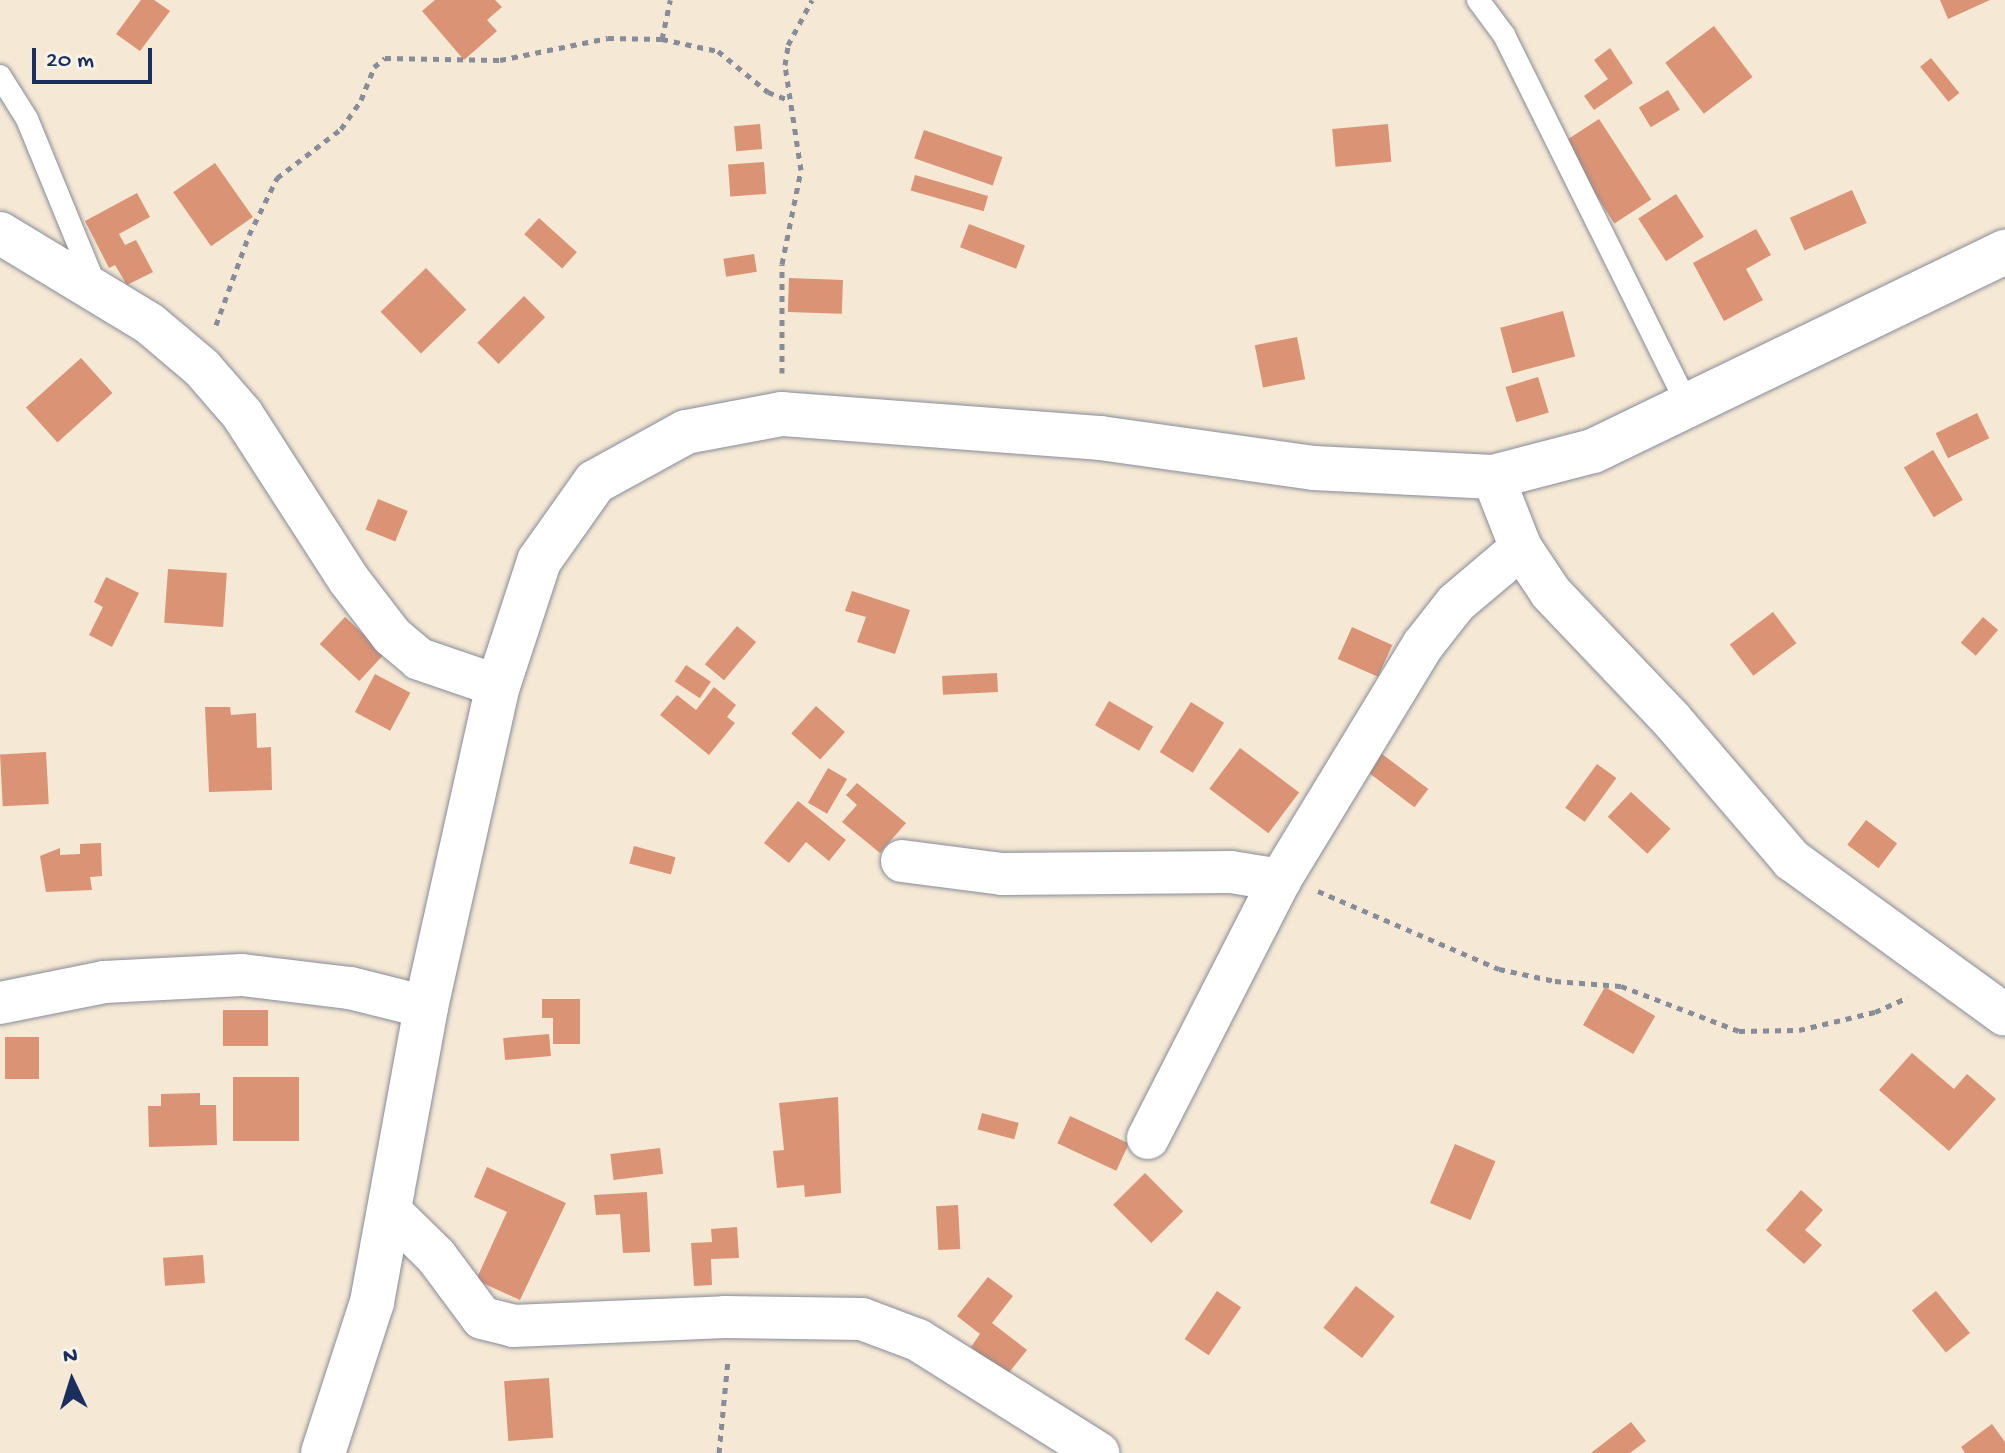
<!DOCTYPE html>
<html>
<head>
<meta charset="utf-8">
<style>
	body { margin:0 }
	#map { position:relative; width:2005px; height:1453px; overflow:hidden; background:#f5e8d4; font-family:"Gochi Hand",sans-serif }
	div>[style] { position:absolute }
	.building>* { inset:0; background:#da9375; transform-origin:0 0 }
	.path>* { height:5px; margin-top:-2.5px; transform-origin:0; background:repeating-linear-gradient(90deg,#888c99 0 6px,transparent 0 12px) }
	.roads { filter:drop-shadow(0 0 2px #888c99) drop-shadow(0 0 2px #888c99) }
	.lane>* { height:22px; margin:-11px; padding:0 11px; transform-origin:11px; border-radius:11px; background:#fff }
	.street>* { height:42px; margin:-21px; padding:0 21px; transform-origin:21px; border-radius:21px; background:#fff }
	.primary>* { height:44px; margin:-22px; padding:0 22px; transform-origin:22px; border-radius:22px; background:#fff }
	span { translate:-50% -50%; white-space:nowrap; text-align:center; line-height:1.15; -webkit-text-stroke:6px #f7f3e8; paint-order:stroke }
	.north { position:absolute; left:32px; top:1341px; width:80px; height:80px; -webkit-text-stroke:6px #f7f3e8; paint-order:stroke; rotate:356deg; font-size:22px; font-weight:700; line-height:32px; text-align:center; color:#1b2f5e }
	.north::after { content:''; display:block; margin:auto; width:28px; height:36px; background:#1b2f5e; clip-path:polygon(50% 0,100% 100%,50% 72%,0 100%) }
	.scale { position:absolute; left:32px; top:48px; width:120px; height:36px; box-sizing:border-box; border:4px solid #1b2f5e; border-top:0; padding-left:10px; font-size:24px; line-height:28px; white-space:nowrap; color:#1b2f5e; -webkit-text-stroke:6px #f7f3e8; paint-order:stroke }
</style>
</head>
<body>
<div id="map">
	<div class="building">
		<div style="clip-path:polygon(141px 0,154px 0,170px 11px,140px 51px,116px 34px)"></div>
		<div style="clip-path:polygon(435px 0,495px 0,502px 7px,487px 20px,497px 31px,464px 60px,422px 11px)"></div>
		<div style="clip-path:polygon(1940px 0,1990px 0,1948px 19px)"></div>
		<div style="left:1714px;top:26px;width:64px;height:61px;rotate:53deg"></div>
		<div style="clip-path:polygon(1610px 48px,1633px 83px,1594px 110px,1584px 96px,1608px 79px,1594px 60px)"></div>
		<div style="left:1931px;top:58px;width:45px;height:14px;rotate:51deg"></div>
		<div style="left:1668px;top:90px;width:23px;height:34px;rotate:59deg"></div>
		<div style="left:1599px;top:119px;width:96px;height:44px;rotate:57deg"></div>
		<div style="left:760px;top:124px;width:25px;height:26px;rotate:85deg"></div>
		<div style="left:1388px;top:124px;width:38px;height:56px;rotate:85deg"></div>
		<div style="left:924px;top:130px;width:83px;height:30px;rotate:19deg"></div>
		<div style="left:764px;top:162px;width:32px;height:36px;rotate:86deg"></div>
		<div style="left:215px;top:163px;width:66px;height:51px;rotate:55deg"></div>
		<div style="left:915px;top:175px;width:76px;height:16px;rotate:16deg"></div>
		<div style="left:1852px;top:190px;width:36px;height:68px;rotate:66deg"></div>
		<div style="clip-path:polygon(137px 193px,150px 217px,119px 234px,125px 245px,136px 240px,153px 272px,127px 285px,115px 265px,109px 268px,85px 221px)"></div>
		<div style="left:1676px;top:194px;width:51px;height:45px;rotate:57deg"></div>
		<div style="left:539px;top:218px;width:51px;height:22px;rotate:42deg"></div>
		<div style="left:969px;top:224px;width:60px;height:25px;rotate:21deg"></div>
		<div style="clip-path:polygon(1756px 229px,1771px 255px,1746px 269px,1763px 300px,1724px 321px,1693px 263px)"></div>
		<div style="left:754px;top:254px;width:18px;height:31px;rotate:81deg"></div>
		<div style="left:426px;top:268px;width:58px;height:63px;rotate:46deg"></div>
		<div style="left:789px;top:278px;width:54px;height:34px;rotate:2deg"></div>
		<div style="left:524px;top:296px;width:30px;height:66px;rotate:45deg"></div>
		<div style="left:1563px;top:311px;width:47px;height:65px;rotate:75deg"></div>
		<div style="left:1297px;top:337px;width:43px;height:43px;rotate:79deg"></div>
		<div style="left:81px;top:358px;width:47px;height:74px;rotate:48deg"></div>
		<div style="left:1538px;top:377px;width:37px;height:34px;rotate:73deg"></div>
		<div style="left:1977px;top:413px;width:28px;height:46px;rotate:64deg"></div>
		<div style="left:1933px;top:450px;width:58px;height:34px;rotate:59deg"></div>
		<div style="left:378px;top:499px;width:32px;height:33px;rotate:22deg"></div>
		<div style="left:168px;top:569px;width:59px;height:54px;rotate:4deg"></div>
		<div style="clip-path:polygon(106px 577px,139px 593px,112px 647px,89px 635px,103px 607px,94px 602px)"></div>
		<div style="clip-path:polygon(852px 591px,910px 610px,895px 654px,857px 642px,866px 617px,845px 611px)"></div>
		<div style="left:1773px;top:612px;width:39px;height:54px;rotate:53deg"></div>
		<div style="left:345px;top:617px;width:54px;height:37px;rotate:43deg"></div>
		<div style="left:1983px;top:617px;width:20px;height:34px;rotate:41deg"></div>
		<div style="left:737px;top:626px;width:25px;height:50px;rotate:40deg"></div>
		<div style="left:1352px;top:627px;width:44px;height:35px;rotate:24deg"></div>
		<div style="left:686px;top:665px;width:30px;height:20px;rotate:34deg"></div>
		<div style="left:997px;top:673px;width:19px;height:55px;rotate:87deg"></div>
		<div style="left:375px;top:674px;width:40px;height:43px;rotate:28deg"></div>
		<div style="clip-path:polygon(714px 687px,736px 705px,727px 717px,735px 723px,709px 755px,660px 715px,677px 695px,696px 710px)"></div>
		<div style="left:1109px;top:701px;width:51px;height:28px;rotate:30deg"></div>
		<div style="left:1191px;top:702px;width:39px;height:59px;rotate:32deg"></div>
		<div style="left:816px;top:706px;width:39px;height:37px;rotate:42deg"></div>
		<div style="clip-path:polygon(205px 707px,230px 707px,231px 715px,256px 713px,257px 748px,271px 747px,272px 790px,209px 792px)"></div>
		<div style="left:1240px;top:748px;width:74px;height:51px;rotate:37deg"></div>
		<div style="left:1378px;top:751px;width:63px;height:23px;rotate:37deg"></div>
		<div style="left:46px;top:752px;width:52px;height:46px;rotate:87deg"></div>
		<div style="left:1597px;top:764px;width:24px;height:54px;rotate:36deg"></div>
		<div style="left:828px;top:768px;width:22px;height:40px;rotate:30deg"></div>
		<div style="clip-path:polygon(857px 783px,906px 823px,880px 853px,842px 822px,857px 805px,846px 795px)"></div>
		<div style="left:1631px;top:792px;width:54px;height:34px;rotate:43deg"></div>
		<div style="clip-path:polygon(798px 801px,846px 840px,829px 861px,806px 842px,789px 863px,764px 843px)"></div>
		<div style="left:1866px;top:820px;width:39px;height:31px;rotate:37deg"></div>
		<div style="clip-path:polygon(101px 843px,102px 876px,90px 877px,92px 890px,46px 892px,40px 856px,60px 848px,60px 855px,80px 854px,80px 844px)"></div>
		<div style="left:634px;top:846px;width:43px;height:18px;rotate:15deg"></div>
		<div style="left:1605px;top:987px;width:58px;height:44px;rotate:30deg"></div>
		<div style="clip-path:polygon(542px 999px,580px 999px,580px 1044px,553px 1044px,553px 1018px,542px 1018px)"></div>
		<div style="left:223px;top:1010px;width:45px;height:36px"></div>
		<div style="left:549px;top:1034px;width:22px;height:46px;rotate:85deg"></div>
		<div style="left:39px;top:1037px;width:42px;height:34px;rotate:90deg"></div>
		<div style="clip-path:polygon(1912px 1053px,1954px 1089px,1967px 1074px,1996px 1099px,1949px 1151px,1879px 1090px)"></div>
		<div style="left:233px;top:1077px;width:66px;height:64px"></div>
		<div style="clip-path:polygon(200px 1093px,200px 1105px,216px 1105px,217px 1145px,149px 1147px,148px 1106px,161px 1106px,161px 1094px)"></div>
		<div style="clip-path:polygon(838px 1097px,841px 1193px,805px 1197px,804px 1185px,777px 1188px,773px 1151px,784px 1150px,779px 1103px)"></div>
		<div style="left:982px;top:1113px;width:38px;height:17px;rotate:15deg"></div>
		<div style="left:1070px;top:1116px;width:65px;height:30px;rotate:25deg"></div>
		<div style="left:1455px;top:1144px;width:44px;height:64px;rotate:23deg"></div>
		<div style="left:660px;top:1148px;width:26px;height:50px;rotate:83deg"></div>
		<div style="clip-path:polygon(487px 1167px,566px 1203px,520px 1300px,476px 1280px,507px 1212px,474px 1197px)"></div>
		<div style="left:1145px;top:1173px;width:54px;height:45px;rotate:45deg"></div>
		<div style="clip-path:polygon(1801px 1190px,1823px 1210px,1805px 1230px,1822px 1245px,1804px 1264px,1766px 1230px)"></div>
		<div style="clip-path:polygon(647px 1192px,650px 1252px,623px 1253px,620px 1214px,596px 1215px,594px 1195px)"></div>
		<div style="left:958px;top:1205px;width:44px;height:22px;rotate:87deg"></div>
		<div style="clip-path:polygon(737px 1227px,739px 1258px,711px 1259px,712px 1285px,694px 1286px,691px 1243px,712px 1242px,711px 1229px)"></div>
		<div style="left:203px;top:1255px;width:28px;height:40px;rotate:86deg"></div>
		<div style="clip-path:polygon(988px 1277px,1013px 1296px,992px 1323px,1027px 1350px,1007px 1375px,971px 1347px,980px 1334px,957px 1316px)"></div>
		<div style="left:1356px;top:1286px;width:49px;height:53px;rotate:38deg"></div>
		<div style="left:1217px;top:1291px;width:29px;height:58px;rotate:34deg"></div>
		<div style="left:1936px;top:1291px;width:54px;height:31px;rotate:51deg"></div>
		<div style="left:549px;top:1378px;width:60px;height:45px;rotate:86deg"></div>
		<div style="clip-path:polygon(1631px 1422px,1646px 1441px,1630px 1453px,1591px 1453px)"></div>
		<div style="clip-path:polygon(1992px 1424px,2005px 1442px,2005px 1453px,1965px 1453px,1961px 1447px)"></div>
	</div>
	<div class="path">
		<div style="left:662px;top:39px;width:40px;rotate:-78deg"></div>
		<div style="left:216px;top:325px;width:96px;rotate:-69.9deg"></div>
		<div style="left:249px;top:235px;width:64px;rotate:-63.8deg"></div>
		<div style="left:277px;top:178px;width:81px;rotate:-37.4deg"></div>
		<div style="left:341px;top:129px;width:35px;rotate:-55deg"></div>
		<div style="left:361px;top:100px;width:35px;rotate:-68deg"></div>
		<div style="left:374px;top:67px;width:14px;rotate:-39deg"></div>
		<div style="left:385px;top:58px;width:115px;rotate:1deg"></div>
		<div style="left:500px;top:60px;width:110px;rotate:-11.5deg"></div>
		<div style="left:608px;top:38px;width:54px;rotate:1.1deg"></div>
		<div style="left:662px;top:39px;width:57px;rotate:12.1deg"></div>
		<div style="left:718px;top:51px;width:65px;rotate:39.4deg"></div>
		<div style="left:768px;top:92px;width:22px;rotate:21deg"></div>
		<div style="left:782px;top:373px;width:109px;rotate:-90deg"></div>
		<div style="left:782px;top:264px;width:96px;rotate:-78.6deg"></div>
		<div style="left:801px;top:170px;width:106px;rotate:-98.7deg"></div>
		<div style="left:785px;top:65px;width:20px;rotate:-81deg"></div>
		<div style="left:788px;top:45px;width:51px;rotate:-61.9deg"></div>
		<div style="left:1318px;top:891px;width:197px;rotate:23.3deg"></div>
		<div style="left:1499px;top:969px;width:57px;rotate:12.1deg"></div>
		<div style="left:1555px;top:981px;width:66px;rotate:4.3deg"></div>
		<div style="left:1621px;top:986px;width:126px;rotate:20.9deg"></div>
		<div style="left:1739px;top:1031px;width:60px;rotate:-1deg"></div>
		<div style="left:1799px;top:1030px;width:78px;rotate:-13.3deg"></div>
		<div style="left:1875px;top:1012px;width:36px;rotate:-24deg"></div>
		<div style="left:719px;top:1453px;width:94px;rotate:-84.5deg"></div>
	</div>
	<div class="roads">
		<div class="lane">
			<div style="left:1478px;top:0;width:44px;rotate:53.4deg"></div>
			<div style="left:1504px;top:35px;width:413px;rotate:63.6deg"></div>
			<div style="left:0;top:76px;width:51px;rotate:57.9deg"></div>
			<div style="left:27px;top:119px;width:182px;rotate:67.7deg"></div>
		</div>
		<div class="street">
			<div style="left:0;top:233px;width:175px;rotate:31.2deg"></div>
			<div style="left:150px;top:324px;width:68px;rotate:40.2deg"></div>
			<div style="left:202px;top:368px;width:61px;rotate:49deg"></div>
			<div style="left:242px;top:414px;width:197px;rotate:57.2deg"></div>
			<div style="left:349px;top:580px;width:71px;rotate:52.5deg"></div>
			<div style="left:392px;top:636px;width:35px;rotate:40deg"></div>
			<div style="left:419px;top:659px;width:83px;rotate:18.9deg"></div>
			<div style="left:1493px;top:477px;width:76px;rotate:68.5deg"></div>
			<div style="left:1521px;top:548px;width:54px;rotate:56.3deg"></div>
			<div style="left:1551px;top:593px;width:174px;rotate:46.4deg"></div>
			<div style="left:1671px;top:719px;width:186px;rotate:49.4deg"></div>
			<div style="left:1792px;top:860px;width:263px;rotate:36deg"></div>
			<div style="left:902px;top:861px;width:101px;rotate:7.4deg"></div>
			<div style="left:1002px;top:874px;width:229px;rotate:-0.5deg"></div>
			<div style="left:1231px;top:872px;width:50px;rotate:9.3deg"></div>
			<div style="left:0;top:1003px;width:106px;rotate:-11.4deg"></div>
			<div style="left:104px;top:982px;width:138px;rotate:-2.9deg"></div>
			<div style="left:242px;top:975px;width:109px;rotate:6.9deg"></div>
			<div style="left:350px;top:988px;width:78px;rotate:14deg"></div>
			<div style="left:1148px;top:1138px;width:290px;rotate:-62.9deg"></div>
			<div style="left:1280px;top:880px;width:275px;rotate:-58.7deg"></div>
			<div style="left:1423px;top:645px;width:53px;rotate:-51.8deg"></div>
			<div style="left:1456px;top:603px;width:85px;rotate:-40.2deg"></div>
			<div style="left:389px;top:1210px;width:66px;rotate:44.4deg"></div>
			<div style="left:436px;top:1256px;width:77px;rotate:53.4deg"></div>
			<div style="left:482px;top:1318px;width:32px;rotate:14deg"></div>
			<div style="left:513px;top:1326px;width:212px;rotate:-2.4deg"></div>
			<div style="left:725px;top:1317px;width:137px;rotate:0.8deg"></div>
			<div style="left:862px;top:1319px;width:60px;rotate:20.6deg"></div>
			<div style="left:918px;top:1340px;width:213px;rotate:32.1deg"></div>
		</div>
		<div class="primary">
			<div style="left:323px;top:1453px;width:159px;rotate:-72deg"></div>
			<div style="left:372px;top:1302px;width:300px;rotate:-79.6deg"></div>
			<div style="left:426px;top:1007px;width:329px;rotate:-77.4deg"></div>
			<div style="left:498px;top:686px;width:132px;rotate:-71.8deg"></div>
			<div style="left:539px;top:561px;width:97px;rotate:-54.7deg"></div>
			<div style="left:595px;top:482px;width:104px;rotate:-28.8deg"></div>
			<div style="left:686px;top:432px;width:98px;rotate:-10.6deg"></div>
			<div style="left:782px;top:414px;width:319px;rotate:4.3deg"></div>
			<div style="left:1100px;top:438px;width:216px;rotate:8deg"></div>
			<div style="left:1314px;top:468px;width:179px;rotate:2.9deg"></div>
			<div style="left:1493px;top:477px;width:103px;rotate:-14.6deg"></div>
			<div style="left:1593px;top:451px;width:458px;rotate:-25.8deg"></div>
		</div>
	</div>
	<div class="north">N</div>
	<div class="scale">20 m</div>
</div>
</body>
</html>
